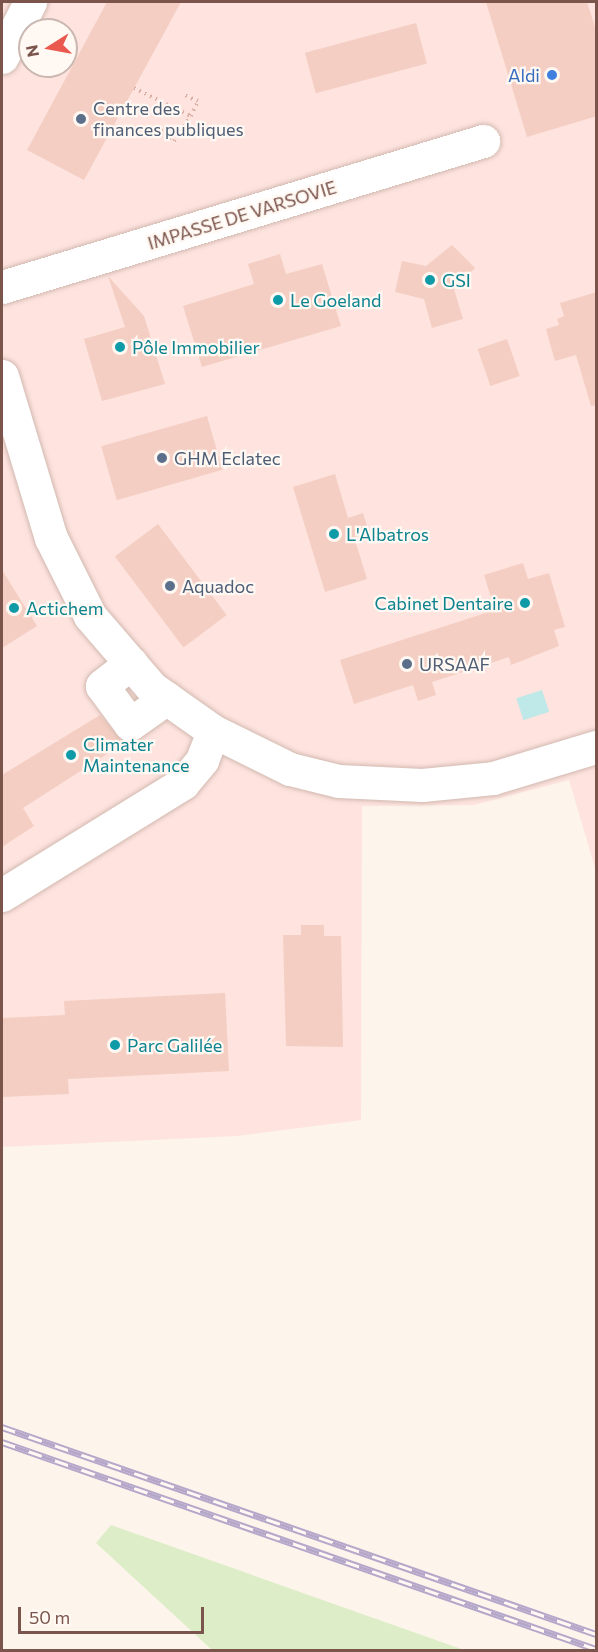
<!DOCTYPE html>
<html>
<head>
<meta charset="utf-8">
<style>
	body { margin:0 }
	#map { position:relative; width:598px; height:1652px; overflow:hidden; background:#fdf4eb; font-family:Commissioner,sans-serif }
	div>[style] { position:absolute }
	.commercial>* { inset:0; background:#fee3df }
	.green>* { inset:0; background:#ddedc8 }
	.water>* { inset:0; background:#bee9e8; transform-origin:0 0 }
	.building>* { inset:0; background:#f4cec2; transform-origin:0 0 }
	.path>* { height:4px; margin-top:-2px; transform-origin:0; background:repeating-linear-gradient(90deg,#dab0a4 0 1.5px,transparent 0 6px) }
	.roads { filter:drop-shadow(0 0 2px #d1b9af) drop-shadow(0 0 2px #d1b9af) }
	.minor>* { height:33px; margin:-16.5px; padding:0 16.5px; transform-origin:16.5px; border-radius:16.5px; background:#fff }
	.rail>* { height:7px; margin-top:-3.5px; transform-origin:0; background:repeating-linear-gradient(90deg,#fff8f3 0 14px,#b4a7ca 0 28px); box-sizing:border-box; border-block:2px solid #b4a7ca }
	.dots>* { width:16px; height:16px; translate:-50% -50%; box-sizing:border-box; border:3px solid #fff8f3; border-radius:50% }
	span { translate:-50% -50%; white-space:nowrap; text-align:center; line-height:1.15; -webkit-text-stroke:4.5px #fff8f3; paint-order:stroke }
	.shop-label { font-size:18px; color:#366cbe }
	.right { translate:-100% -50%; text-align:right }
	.service-label { font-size:18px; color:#4e5e75 }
	.left { translate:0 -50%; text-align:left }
	.street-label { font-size:18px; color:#7b554c }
	.culture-label { font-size:18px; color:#0d838f }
	.frame { position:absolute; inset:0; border:3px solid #7b554c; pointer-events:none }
	.north { position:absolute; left:18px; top:18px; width:60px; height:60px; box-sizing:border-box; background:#fff8f3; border:2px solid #cab7b0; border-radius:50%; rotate:259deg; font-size:16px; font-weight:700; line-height:24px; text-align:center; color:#7b554c }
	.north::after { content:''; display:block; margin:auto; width:21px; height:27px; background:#ea584e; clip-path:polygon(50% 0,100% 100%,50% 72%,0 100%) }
	.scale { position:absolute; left:18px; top:1607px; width:186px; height:27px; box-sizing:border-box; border:3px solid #7b554c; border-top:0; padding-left:8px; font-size:18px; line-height:21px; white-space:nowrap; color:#7b554c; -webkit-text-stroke:4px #fff8f3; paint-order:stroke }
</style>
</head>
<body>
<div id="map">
	<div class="commercial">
		<div style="clip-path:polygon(evenodd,2px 2px,596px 2px,596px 871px,569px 780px,474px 805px,362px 806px,361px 1120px,237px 1136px,2px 1147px,2px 2px,30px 30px,66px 30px,66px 66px,30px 66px,30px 30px)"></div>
	</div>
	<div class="green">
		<div style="clip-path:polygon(111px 1525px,464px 1650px,212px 1650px,96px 1543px)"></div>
	</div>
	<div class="water">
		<div style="left:542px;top:690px;width:23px;height:27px;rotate:72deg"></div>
	</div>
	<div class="building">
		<div style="clip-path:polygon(107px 2px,181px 2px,84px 180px,27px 150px)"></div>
		<div style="clip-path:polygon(486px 2px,587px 2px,597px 33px,597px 116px,527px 137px)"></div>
		<div style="left:416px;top:23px;width:42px;height:115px;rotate:75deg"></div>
		<div style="clip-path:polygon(452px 245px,475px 268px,454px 289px,463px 319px,432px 328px,424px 299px,395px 292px,402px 261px,426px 266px)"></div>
		<div style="clip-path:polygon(280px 254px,286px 274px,322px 264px,341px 326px,202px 367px,183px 306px,254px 284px,248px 264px)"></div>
		<div style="clip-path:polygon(108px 276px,144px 316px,165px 384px,102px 401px,84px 339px,125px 327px)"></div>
		<div style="clip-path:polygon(597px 292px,597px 405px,591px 406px,576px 355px,555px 361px,546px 329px,559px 325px,557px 319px,564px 316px,560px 303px)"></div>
		<div style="left:507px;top:339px;width:39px;height:31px;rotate:71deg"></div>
		<div style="left:207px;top:416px;width:56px;height:110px;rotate:74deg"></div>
		<div style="clip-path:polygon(335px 474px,348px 518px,363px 513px,369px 532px,354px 537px,367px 579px,325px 592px,293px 487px)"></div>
		<div style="left:158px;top:524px;width:114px;height:54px;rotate:53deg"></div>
		<div style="clip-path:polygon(523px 563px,528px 579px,549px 573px,565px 627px,554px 630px,559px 646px,511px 665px,509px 657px,432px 682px,436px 695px,418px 701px,413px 685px,354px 704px,340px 660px,495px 610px,484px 575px)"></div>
		<div style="clip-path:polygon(2px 570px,37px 626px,2px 648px)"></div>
		<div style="clip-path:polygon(100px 715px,124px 743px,23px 808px,34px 826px,2px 847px,2px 775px)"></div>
		<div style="clip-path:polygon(301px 925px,324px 925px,324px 936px,341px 936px,343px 1047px,286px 1046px,283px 935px,301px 935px)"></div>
		<div style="clip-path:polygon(225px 993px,229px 1071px,68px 1079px,69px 1094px,2px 1097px,2px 1018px,65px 1015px,64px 1001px)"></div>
	</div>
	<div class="path">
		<div style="left:134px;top:88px;width:64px;rotate:26.2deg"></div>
		<div style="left:161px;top:130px;width:17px;rotate:40deg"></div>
		<div style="left:174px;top:141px;width:30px;rotate:-56deg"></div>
		<div style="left:191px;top:116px;width:17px;rotate:-65deg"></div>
		<div style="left:198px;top:101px;width:17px;rotate:-156deg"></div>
	</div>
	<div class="roads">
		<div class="minor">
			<div style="left:2px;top:57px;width:62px;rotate:-63deg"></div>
			<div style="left:2px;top:287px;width:503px;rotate:-16.88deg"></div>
			<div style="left:2px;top:376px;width:169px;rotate:73.2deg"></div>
			<div style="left:51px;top:538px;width:87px;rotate:63.4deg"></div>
			<div style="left:90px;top:616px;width:95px;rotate:49.3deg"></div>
			<div style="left:152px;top:688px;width:75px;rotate:35.2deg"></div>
			<div style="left:213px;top:731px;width:86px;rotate:26.3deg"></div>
			<div style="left:290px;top:769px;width:50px;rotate:13.8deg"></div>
			<div style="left:339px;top:781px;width:83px;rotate:2.8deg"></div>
			<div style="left:422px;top:785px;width:71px;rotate:-5.6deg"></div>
			<div style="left:493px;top:778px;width:108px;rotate:-16.8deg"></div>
			<div style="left:131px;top:663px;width:37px;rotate:142deg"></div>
			<div style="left:102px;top:686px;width:47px;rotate:53.6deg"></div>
			<div style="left:130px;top:724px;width:45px;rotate:-35.1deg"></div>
			<div style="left:2px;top:895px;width:213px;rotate:-31.7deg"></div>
			<div style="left:183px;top:783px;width:30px;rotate:-50deg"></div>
			<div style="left:202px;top:760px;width:31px;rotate:-69deg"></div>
		</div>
	</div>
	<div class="rail">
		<div style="left:2px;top:1427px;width:629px;rotate:19.21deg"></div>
		<div style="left:2px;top:1442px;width:629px;rotate:19.21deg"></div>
	</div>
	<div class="dots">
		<div style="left:552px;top:75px;background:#3f7fe0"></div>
		<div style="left:81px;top:119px;background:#5c6f8a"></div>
		<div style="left:430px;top:280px;background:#0f9aa8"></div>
		<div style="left:278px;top:300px;background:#0f9aa8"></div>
		<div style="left:120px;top:347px;background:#0f9aa8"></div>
		<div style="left:162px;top:458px;background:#5c6f8a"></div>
		<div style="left:334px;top:534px;background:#0f9aa8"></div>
		<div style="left:170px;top:586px;background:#5c6f8a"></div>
		<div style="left:525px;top:603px;background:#0f9aa8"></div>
		<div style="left:14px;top:608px;background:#0f9aa8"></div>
		<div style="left:407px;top:664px;background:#5c6f8a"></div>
		<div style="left:71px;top:755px;background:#0f9aa8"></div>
		<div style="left:115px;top:1045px;background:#0f9aa8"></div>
	</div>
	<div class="shop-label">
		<span class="right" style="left:540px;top:75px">Aldi</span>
	</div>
	<div class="service-label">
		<span class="left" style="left:93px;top:119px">Centre des<br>finances publiques</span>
		<span class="left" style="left:174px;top:458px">GHM Eclatec</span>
		<span class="left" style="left:182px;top:586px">Aquadoc</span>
		<span class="left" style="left:419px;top:664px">URSAAF</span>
	</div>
	<div class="street-label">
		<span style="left:242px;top:215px;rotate:-17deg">IMPASSE DE VARSOVIE</span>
	</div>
	<div class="culture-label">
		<span class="left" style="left:442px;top:280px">GSI</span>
		<span class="left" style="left:290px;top:300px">Le Goeland</span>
		<span class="left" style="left:132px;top:347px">Pôle Immobilier</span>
		<span class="left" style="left:346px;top:534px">L'Albatros</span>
		<span class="right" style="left:513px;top:603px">Cabinet Dentaire</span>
		<span class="left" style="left:26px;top:608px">Actichem</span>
		<span class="left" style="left:83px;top:755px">Climater<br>Maintenance</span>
		<span class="left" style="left:127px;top:1045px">Parc Galilée</span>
	</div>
	<div class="frame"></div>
	<div class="north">N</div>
	<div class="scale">50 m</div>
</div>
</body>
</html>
